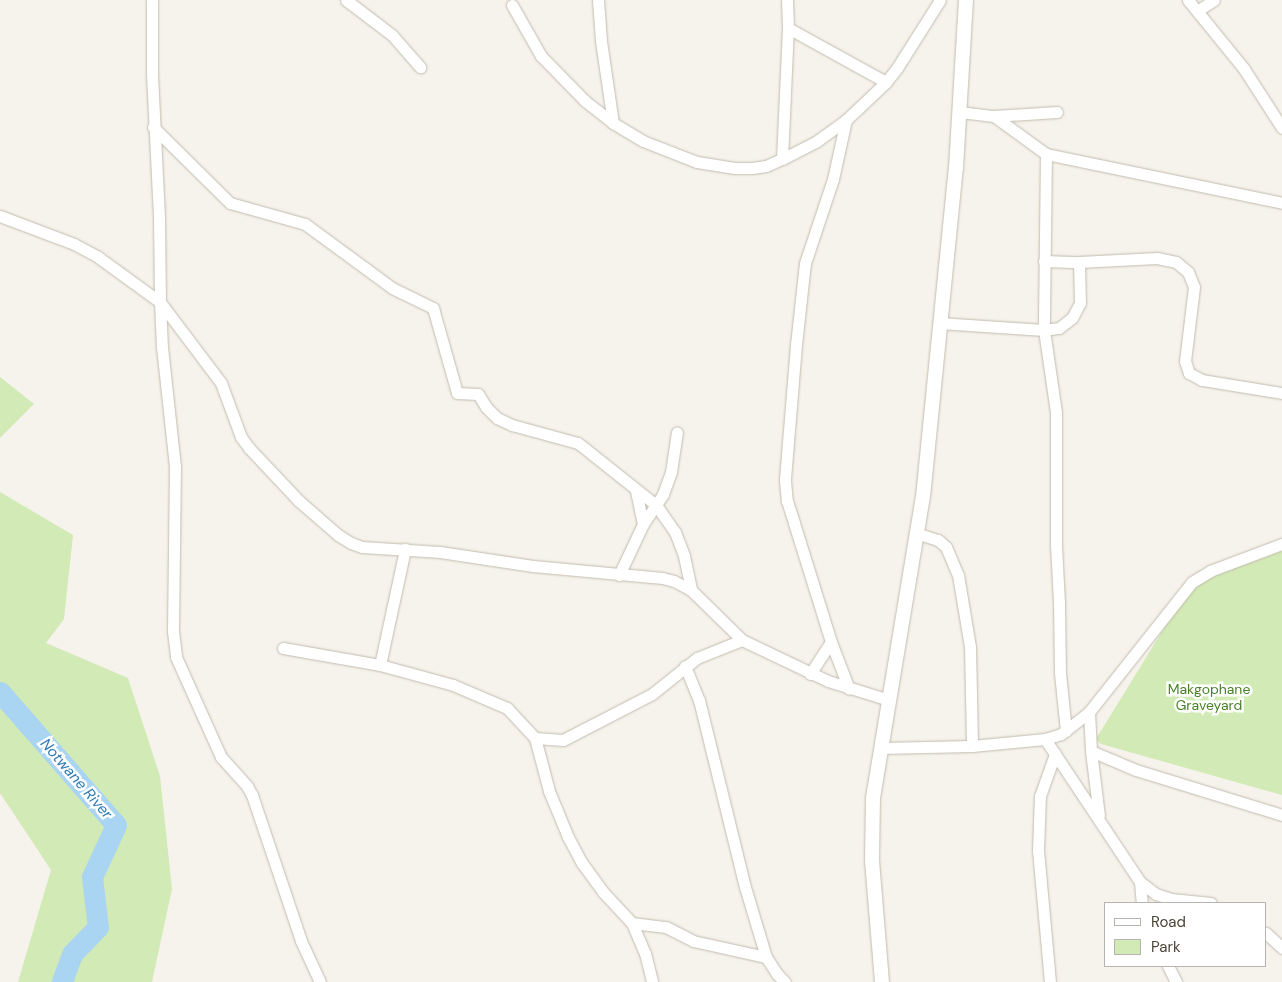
<!DOCTYPE html>
<html>
<head>
<meta charset="utf-8">
<style>
	body { margin:0 }
	#map { position:relative; width:1282px; height:982px; overflow:hidden; background:#f6f3ec; font-family:"DM Sans",sans-serif }
	div>[style] { position:absolute }
	.green>* { inset:0; background:#d2eab5 }
	.river>* { height:21px; margin:-10.5px; padding:0 10.5px; transform-origin:10.5px; border-radius:10.5px; background:#a9d4f2 }
	.roads { filter:drop-shadow(0 0 1px #c2bbae) drop-shadow(0 0 1px #c2bbae) }
	.minor>* { height:11px; margin:-5.5px; padding:0 5.5px; transform-origin:5.5px; border-radius:5.5px; background:#fff }
	.tertiary>* { height:14px; margin:-7px; padding:0 7px; transform-origin:7px; border-radius:7px; background:#fff }
	span { translate:-50% -50%; white-space:nowrap; text-align:center; line-height:1.15; -webkit-text-stroke:5px #fff; paint-order:stroke }
	.park-label { font-size:14px; color:#4a7f2a }
	.water-label { font-size:15px; color:#2e7ab2; font-style:italic }
	.legend { position:absolute; left:1104px; top:902px; width:162px; height:65px; box-sizing:border-box; background:#fff; border:1px solid #b7b4b0; margin:0; padding:6px 9px; list-style:none; font-size:15px; color:#4b4439 }
	.legend li { display:flex; align-items:center; gap:10px; height:25px }
	.legend b { width:25px; border:1px solid #b7b4b0 }
</style>
</head>
<body>
<div id="map">
	<div class="green">
		<div style="clip-path:polygon(0 377px,34px 404px,0 438px)"></div>
		<div style="clip-path:polygon(0 492px,73px 535px,64px 619px,46px 643px,128px 678px,160px 776px,172px 889px,152px 982px,18px 982px,51px 870px,0 793px)"></div>
		<div style="clip-path:polygon(1282px 551px,1282px 795px,1101px 744px,1096px 739px,1193px 581px)"></div>
	</div>
	<div class="river">
		<div style="left:0;top:692px;width:176px;rotate:48.9deg"></div>
		<div style="left:116px;top:825px;width:57px;rotate:114.8deg"></div>
		<div style="left:92px;top:877px;width:50px;rotate:83.2deg"></div>
		<div style="left:98px;top:927px;width:37px;rotate:134deg"></div>
		<div style="left:72px;top:954px;width:30px;rotate:110deg"></div>
	</div>
	<div class="roads">
		<div class="minor">
			<div style="left:152px;top:0;width:74px;rotate:90deg"></div>
			<div style="left:152px;top:74px;width:144px;rotate:87.2deg"></div>
			<div style="left:159px;top:218px;width:84px;rotate:89.3deg"></div>
			<div style="left:160px;top:302px;width:45px;rotate:87.5deg"></div>
			<div style="left:162px;top:347px;width:120px;rotate:83.8deg"></div>
			<div style="left:175px;top:466px;width:165px;rotate:90.7deg"></div>
			<div style="left:173px;top:631px;width:26px;rotate:83deg"></div>
			<div style="left:176px;top:657px;width:110px;rotate:65.8deg"></div>
			<div style="left:221px;top:757px;width:39px;rotate:48deg"></div>
			<div style="left:247px;top:786px;width:10px;rotate:61deg"></div>
			<div style="left:252px;top:795px;width:154px;rotate:71.4deg"></div>
			<div style="left:301px;top:941px;width:45px;rotate:65.1deg"></div>
			<div style="left:346px;top:0;width:58px;rotate:37.3deg"></div>
			<div style="left:392px;top:35px;width:43px;rotate:48.8deg"></div>
			<div style="left:598px;top:0;width:41px;rotate:85.8deg"></div>
			<div style="left:601px;top:41px;width:83px;rotate:81.7deg"></div>
			<div style="left:1188px;top:0;width:89px;rotate:50.9deg"></div>
			<div style="left:1244px;top:69px;width:70px;rotate:57.2deg"></div>
			<div style="left:512px;top:5px;width:59px;rotate:60.4deg"></div>
			<div style="left:541px;top:56px;width:63px;rotate:45.6deg"></div>
			<div style="left:585px;top:101px;width:36px;rotate:38deg"></div>
			<div style="left:613px;top:123px;width:35px;rotate:31deg"></div>
			<div style="left:643px;top:141px;width:58px;rotate:21.3deg"></div>
			<div style="left:697px;top:162px;width:38px;rotate:9deg"></div>
			<div style="left:735px;top:168px;width:17px"></div>
			<div style="left:752px;top:168px;width:14px;rotate:-8deg"></div>
			<div style="left:766px;top:166px;width:17px;rotate:-24deg"></div>
			<div style="left:782px;top:159px;width:39px;rotate:-27deg"></div>
			<div style="left:817px;top:141px;width:36px;rotate:-36deg"></div>
			<div style="left:846px;top:120px;width:55px;rotate:-43.5deg"></div>
			<div style="left:886px;top:82px;width:18px;rotate:-52deg"></div>
			<div style="left:897px;top:68px;width:80px;rotate:-57.7deg"></div>
			<div style="left:1197px;top:11px;width:20px;rotate:-33deg"></div>
			<div style="left:788px;top:28px;width:112px;rotate:28.9deg"></div>
			<div style="left:960px;top:112px;width:34px;rotate:7deg"></div>
			<div style="left:994px;top:116px;width:64px;rotate:36.2deg"></div>
			<div style="left:1046px;top:154px;width:176px;rotate:90.7deg"></div>
			<div style="left:1044px;top:330px;width:83px;rotate:81.7deg"></div>
			<div style="left:1056px;top:412px;width:133px;rotate:90deg"></div>
			<div style="left:1056px;top:545px;width:57px;rotate:87deg"></div>
			<div style="left:1059px;top:602px;width:71px;rotate:89.2deg"></div>
			<div style="left:1060px;top:673px;width:58px;rotate:84.1deg"></div>
			<div style="left:994px;top:116px;width:63px;rotate:-3.6deg"></div>
			<div style="left:846px;top:120px;width:60px;rotate:102.4deg"></div>
			<div style="left:833px;top:179px;width:89px;rotate:108.4deg"></div>
			<div style="left:805px;top:263px;width:82px;rotate:96.3deg"></div>
			<div style="left:796px;top:345px;width:135px;rotate:94.7deg"></div>
			<div style="left:785px;top:480px;width:21px;rotate:85deg"></div>
			<div style="left:787px;top:501px;width:23px;rotate:72deg"></div>
			<div style="left:794px;top:523px;width:125px;rotate:72.7deg"></div>
			<div style="left:831px;top:642px;width:50px;rotate:69deg"></div>
			<div style="left:153px;top:127px;width:108px;rotate:44.6deg"></div>
			<div style="left:230px;top:203px;width:78px;rotate:15.6deg"></div>
			<div style="left:305px;top:224px;width:108px;rotate:36.3deg"></div>
			<div style="left:392px;top:288px;width:46px;rotate:26deg"></div>
			<div style="left:433px;top:308px;width:88px;rotate:74.2deg"></div>
			<div style="left:457px;top:393px;width:21px;rotate:3deg"></div>
			<div style="left:478px;top:394px;width:15px;rotate:58deg"></div>
			<div style="left:486px;top:407px;width:16px;rotate:45deg"></div>
			<div style="left:497px;top:418px;width:17px;rotate:25deg"></div>
			<div style="left:512px;top:425px;width:68px;rotate:15.3deg"></div>
			<div style="left:578px;top:443px;width:100px;rotate:38.5deg"></div>
			<div style="left:656px;top:505px;width:33px;rotate:55deg"></div>
			<div style="left:675px;top:532px;width:26px;rotate:69deg"></div>
			<div style="left:684px;top:556px;width:35px;rotate:78deg"></div>
			<div style="left:1046px;top:154px;width:241px;rotate:11.7deg"></div>
			<div style="left:782px;top:159px;width:131px;rotate:-87.4deg"></div>
			<div style="left:788px;top:28px;width:28px;rotate:-92deg"></div>
			<div style="left:0;top:216px;width:79px;rotate:20.7deg"></div>
			<div style="left:74px;top:244px;width:27px;rotate:28deg"></div>
			<div style="left:98px;top:257px;width:77px;rotate:36deg"></div>
			<div style="left:160px;top:302px;width:101px;rotate:53deg"></div>
			<div style="left:221px;top:383px;width:58px;rotate:69.7deg"></div>
			<div style="left:241px;top:437px;width:14px;rotate:54deg"></div>
			<div style="left:249px;top:448px;width:73px;rotate:46.7deg"></div>
			<div style="left:299px;top:501px;width:52px;rotate:41.1deg"></div>
			<div style="left:338px;top:535px;width:15px;rotate:32deg"></div>
			<div style="left:351px;top:543px;width:12px;rotate:20deg"></div>
			<div style="left:362px;top:547px;width:78px;rotate:3.7deg"></div>
			<div style="left:440px;top:552px;width:94px;rotate:8.6deg"></div>
			<div style="left:533px;top:566px;width:130px;rotate:5.3deg"></div>
			<div style="left:662px;top:578px;width:12px;rotate:14deg"></div>
			<div style="left:674px;top:581px;width:19px;rotate:28deg"></div>
			<div style="left:691px;top:590px;width:71px;rotate:44.4deg"></div>
			<div style="left:742px;top:640px;width:95px;rotate:25.5deg"></div>
			<div style="left:828px;top:681px;width:64px;rotate:17.3deg"></div>
			<div style="left:1044px;top:261px;width:35px;rotate:2deg"></div>
			<div style="left:939px;top:323px;width:105px;rotate:3.8deg"></div>
			<div style="left:1044px;top:330px;width:15px;rotate:-8deg"></div>
			<div style="left:1059px;top:328px;width:16px;rotate:-38deg"></div>
			<div style="left:1072px;top:318px;width:17px;rotate:-62deg"></div>
			<div style="left:1080px;top:303px;width:41px;rotate:-91.4deg"></div>
			<div style="left:1079px;top:262px;width:78px;rotate:-2.9deg"></div>
			<div style="left:1157px;top:258px;width:19px;rotate:12deg"></div>
			<div style="left:1176px;top:262px;width:16px;rotate:40deg"></div>
			<div style="left:1188px;top:272px;width:16px;rotate:68deg"></div>
			<div style="left:1194px;top:287px;width:75px;rotate:96.9deg"></div>
			<div style="left:1185px;top:361px;width:13px;rotate:72deg"></div>
			<div style="left:1189px;top:373px;width:15px;rotate:28deg"></div>
			<div style="left:1202px;top:380px;width:81px;rotate:9.2deg"></div>
			<div style="left:643px;top:524px;width:36px;rotate:-56deg"></div>
			<div style="left:663px;top:494px;width:23px;rotate:-70deg"></div>
			<div style="left:671px;top:472px;width:40px;rotate:-81.5deg"></div>
			<div style="left:916px;top:533px;width:23px;rotate:18deg"></div>
			<div style="left:938px;top:540px;width:11px;rotate:41deg"></div>
			<div style="left:946px;top:547px;width:30px;rotate:67deg"></div>
			<div style="left:958px;top:575px;width:73px;rotate:80.5deg"></div>
			<div style="left:970px;top:647px;width:99px;rotate:88.8deg"></div>
			<div style="left:619px;top:575px;width:56px;rotate:-64.8deg"></div>
			<div style="left:643px;top:524px;width:35px;rotate:-102deg"></div>
			<div style="left:283px;top:648px;width:98px;rotate:9.9deg"></div>
			<div style="left:380px;top:665px;width:76px;rotate:15.3deg"></div>
			<div style="left:453px;top:685px;width:59px;rotate:23.1deg"></div>
			<div style="left:507px;top:708px;width:41px;rotate:47deg"></div>
			<div style="left:535px;top:738px;width:28px;rotate:4deg"></div>
			<div style="left:563px;top:740px;width:100px;rotate:-27.3deg"></div>
			<div style="left:652px;top:694px;width:58px;rotate:-38.7deg"></div>
			<div style="left:697px;top:658px;width:48px;rotate:-21.8deg"></div>
			<div style="left:380px;top:665px;width:119px;rotate:-77.8deg"></div>
			<div style="left:685px;top:666px;width:37px;rotate:68deg"></div>
			<div style="left:699px;top:700px;width:193px;rotate:76.2deg"></div>
			<div style="left:745px;top:887px;width:73px;rotate:73.3deg"></div>
			<div style="left:766px;top:957px;width:20px;rotate:57deg"></div>
			<div style="left:777px;top:974px;width:11px;rotate:45deg"></div>
			<div style="left:810px;top:674px;width:38px;rotate:-57deg"></div>
			<div style="left:1089px;top:712px;width:39px;rotate:87deg"></div>
			<div style="left:1091px;top:751px;width:49px;rotate:22.9deg"></div>
			<div style="left:1136px;top:770px;width:153px;rotate:17.1deg"></div>
			<div style="left:535px;top:738px;width:55px;rotate:75.2deg"></div>
			<div style="left:549px;top:791px;width:50px;rotate:67.6deg"></div>
			<div style="left:568px;top:837px;width:30px;rotate:62deg"></div>
			<div style="left:582px;top:863px;width:36px;rotate:54deg"></div>
			<div style="left:603px;top:892px;width:42px;rotate:46.9deg"></div>
			<div style="left:632px;top:923px;width:34px;rotate:7deg"></div>
			<div style="left:666px;top:927px;width:30px;rotate:27deg"></div>
			<div style="left:693px;top:941px;width:75px;rotate:12.4deg"></div>
			<div style="left:1045px;top:739px;width:172px;rotate:56.4deg"></div>
			<div style="left:1140px;top:882px;width:20px;rotate:37deg"></div>
			<div style="left:1156px;top:894px;width:16px;rotate:18deg"></div>
			<div style="left:1171px;top:899px;width:40px;rotate:5.7deg"></div>
			<div style="left:881px;top:748px;width:91px;rotate:-1.3deg"></div>
			<div style="left:972px;top:746px;width:73px;rotate:-5.5deg"></div>
			<div style="left:1045px;top:739px;width:17px;rotate:-17deg"></div>
			<div style="left:1061px;top:734px;width:36px;rotate:-38deg"></div>
			<div style="left:1089px;top:712px;width:166px;rotate:-51.6deg"></div>
			<div style="left:1192px;top:582px;width:21px;rotate:-31deg"></div>
			<div style="left:1210px;top:571px;width:77px;rotate:-20.6deg"></div>
			<div style="left:1091px;top:751px;width:65px;rotate:83deg"></div>
			<div style="left:1140px;top:882px;width:21px;rotate:85deg"></div>
			<div style="left:632px;top:923px;width:33px;rotate:67deg"></div>
			<div style="left:645px;top:953px;width:30px;rotate:76deg"></div>
			<div style="left:1266px;top:933px;width:22px;rotate:43deg"></div>
			<div style="left:1168px;top:966px;width:18px;rotate:63deg"></div>
			<div style="left:1050px;top:982px;width:133px;rotate:-95.2deg"></div>
			<div style="left:1038px;top:850px;width:54px;rotate:-87.9deg"></div>
			<div style="left:1040px;top:796px;width:45px;rotate:-70.3deg"></div>
		</div>
		<div class="tertiary">
			<div style="left:882px;top:982px;width:121px;rotate:-94.7deg"></div>
			<div style="left:872px;top:861px;width:63px;rotate:-89.1deg"></div>
			<div style="left:873px;top:798px;width:305px;rotate:-80.6deg"></div>
			<div style="left:923px;top:497px;width:331px;rotate:-84.3deg"></div>
			<div style="left:956px;top:168px;width:168px;rotate:-86.6deg"></div>
		</div>
	</div>
	<div class="park-label">
		<span style="left:1209px;top:697px">Makgophane<br>Graveyard</span>
	</div>
	<div class="water-label">
		<span style="left:76px;top:779px;rotate:49deg">Notwane River</span>
	</div>
	<ul class="legend">
	<li><b style="height:6px;background:#fff"></b>Road</li>
	<li><b style="height:14px;background:#d2eab5"></b>Park</li>
	</ul>
</div>
</body>
</html>
